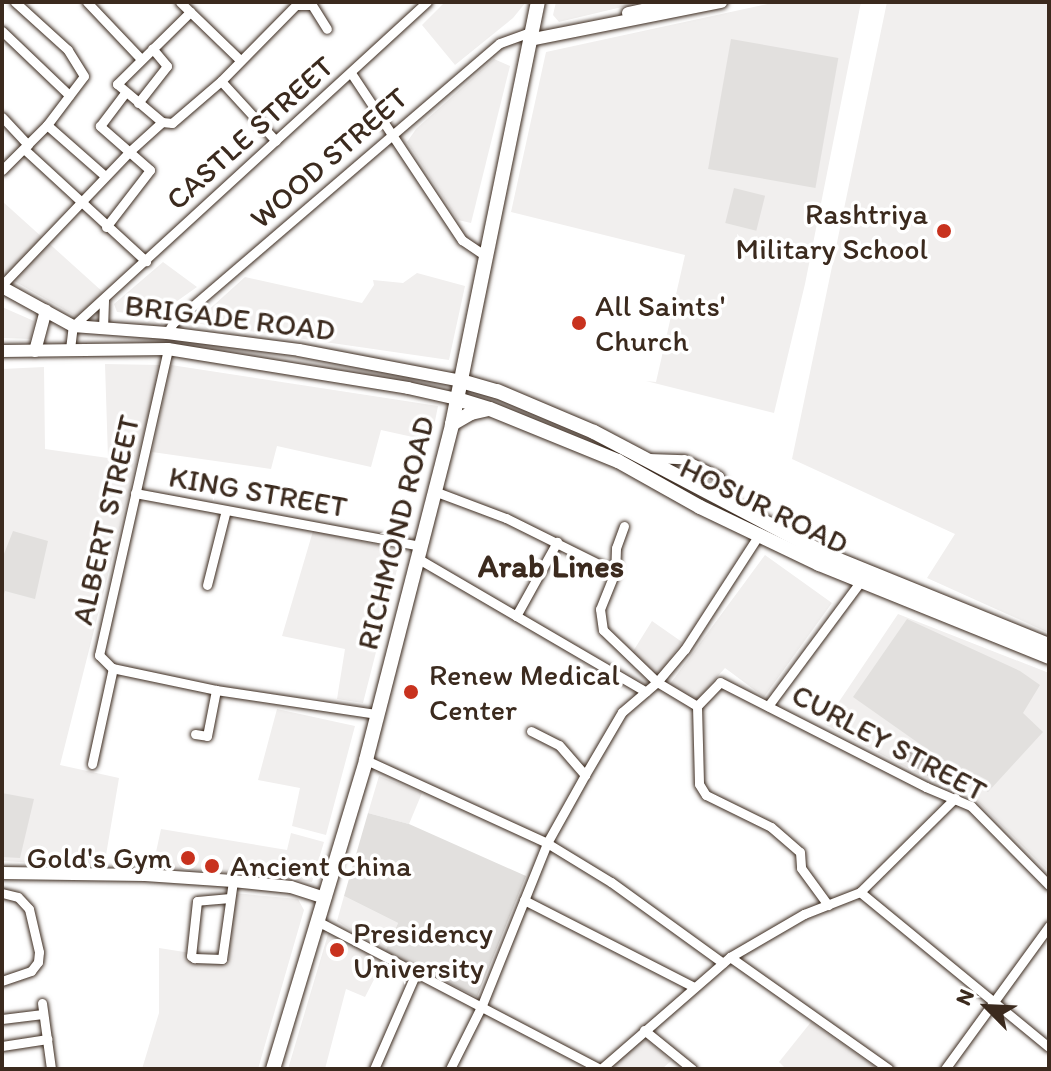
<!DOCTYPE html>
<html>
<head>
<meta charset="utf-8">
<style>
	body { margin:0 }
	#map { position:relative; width:1051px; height:1071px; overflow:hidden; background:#fff; font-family:Itim,sans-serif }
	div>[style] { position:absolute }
	.built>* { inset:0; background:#f1efee }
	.green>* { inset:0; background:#e2e0de; transform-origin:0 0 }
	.water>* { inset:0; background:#bcb6b3; transform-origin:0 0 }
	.roads { filter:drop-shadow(0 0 2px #3b2a1e) drop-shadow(0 0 2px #3b2a1e) }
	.street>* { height:9px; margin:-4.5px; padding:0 4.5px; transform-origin:4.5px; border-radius:4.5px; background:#fff }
	.secondary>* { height:12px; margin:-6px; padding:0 6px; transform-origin:6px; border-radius:6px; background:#fff }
	.primary>* { height:14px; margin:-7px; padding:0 7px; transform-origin:7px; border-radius:7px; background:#fff }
	.dots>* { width:22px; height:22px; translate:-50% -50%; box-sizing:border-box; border:4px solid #fff; border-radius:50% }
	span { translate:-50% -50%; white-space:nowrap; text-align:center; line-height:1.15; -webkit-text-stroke:7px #fff; paint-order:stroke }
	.street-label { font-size:30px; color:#3b2a1e }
	.poi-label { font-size:30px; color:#3b2a1e }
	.right { translate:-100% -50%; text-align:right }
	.left { translate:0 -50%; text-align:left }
	.neighbourhood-label { font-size:32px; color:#3b2a1e; font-weight:700 }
	.frame { position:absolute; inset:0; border:4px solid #3b2a1e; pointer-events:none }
	.north { position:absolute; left:947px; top:967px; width:80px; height:80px; -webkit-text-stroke:6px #fff; paint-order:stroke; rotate:294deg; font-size:22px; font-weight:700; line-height:32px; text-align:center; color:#3b2a1e }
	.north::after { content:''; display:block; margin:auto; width:28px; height:36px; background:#3b2a1e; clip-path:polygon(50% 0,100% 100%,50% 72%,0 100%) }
</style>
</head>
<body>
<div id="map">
	<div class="built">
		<div style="clip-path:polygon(445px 2px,526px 2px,513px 18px,455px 65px,422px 25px)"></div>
		<div style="clip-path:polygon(556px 2px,643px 2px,559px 22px,553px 15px)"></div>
		<div style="clip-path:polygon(777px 2px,861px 2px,805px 284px,774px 413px,646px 381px,656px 382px,685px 255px,511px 212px,546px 52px)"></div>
		<div style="clip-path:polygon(887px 2px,1049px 2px,1049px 633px,927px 578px,955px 534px,792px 459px)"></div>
		<div style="clip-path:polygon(494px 59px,510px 66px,471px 223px,458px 220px,407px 142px,416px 129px)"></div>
		<div style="clip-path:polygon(2px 201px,104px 293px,77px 317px,2px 274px)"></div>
		<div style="clip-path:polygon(163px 262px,197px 287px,156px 316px,117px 312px,114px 304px)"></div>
		<div style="clip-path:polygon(417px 273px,465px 286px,449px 360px,194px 323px,245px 277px,362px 303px,374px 285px,373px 280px,403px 283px)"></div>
		<div style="clip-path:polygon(2px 307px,34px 321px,31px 339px,2px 338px)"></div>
		<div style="clip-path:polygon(105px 364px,161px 365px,60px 765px,119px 778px,104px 867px,2px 861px,2px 369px,44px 367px,45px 449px,108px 458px)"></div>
		<div style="clip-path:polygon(171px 365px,438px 406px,431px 441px,381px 430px,371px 467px,277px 446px,271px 469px,152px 452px)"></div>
		<div style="clip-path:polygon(313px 531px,402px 550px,363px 703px,337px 699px,345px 649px,282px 636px)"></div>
		<div style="clip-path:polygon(765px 555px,832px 603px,764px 697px,725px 668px,695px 702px,670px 684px)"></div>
		<div style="clip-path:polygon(898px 614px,1049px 673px,1049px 872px,969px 793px,932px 781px,824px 724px)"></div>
		<div style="clip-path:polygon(652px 621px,682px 642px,658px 676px,632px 653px)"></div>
		<div style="clip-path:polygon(277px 709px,355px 726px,326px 835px,292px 826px,300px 788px,258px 780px)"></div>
		<div style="clip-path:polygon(379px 776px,422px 793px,409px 824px,368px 813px)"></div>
		<div style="clip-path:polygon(161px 829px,287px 850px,291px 833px,324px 842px,312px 882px,153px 866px)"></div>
		<div style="clip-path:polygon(234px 893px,298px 899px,304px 910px,258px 1069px,142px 1069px,159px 1013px,159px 948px,229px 959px)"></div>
		<div style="clip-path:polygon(344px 896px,398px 923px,385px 952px,337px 921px)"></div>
		<div style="clip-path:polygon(329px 931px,383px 962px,365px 997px,346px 989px,325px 1069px,288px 1069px)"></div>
		<div style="clip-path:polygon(811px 1022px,878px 1069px,786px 1069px,779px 1062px)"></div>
		<div style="clip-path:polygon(644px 1037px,671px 1061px,662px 1069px,614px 1069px,612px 1067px)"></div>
	</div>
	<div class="green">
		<div style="left:731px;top:39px;width:109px;height:132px;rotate:10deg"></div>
		<div style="left:734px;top:188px;width:32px;height:36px;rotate:14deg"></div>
		<div style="clip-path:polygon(13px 531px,48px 541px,35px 599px,5px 591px,2px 600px,2px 559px)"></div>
		<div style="clip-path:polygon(907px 619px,1020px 671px,1040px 685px,1023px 713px,1043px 732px,988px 792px,853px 697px)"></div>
		<div style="clip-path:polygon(2px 793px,34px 799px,20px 858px,2px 857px)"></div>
		<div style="clip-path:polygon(368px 813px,409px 824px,526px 876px,477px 997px,385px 952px,398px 923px,344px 896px)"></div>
	</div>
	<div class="water">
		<div style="left:904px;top:738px;width:42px;height:18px;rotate:34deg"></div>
	</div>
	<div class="roads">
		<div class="street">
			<div style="left:87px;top:2px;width:79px;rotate:46.5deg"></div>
			<div style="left:180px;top:2px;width:82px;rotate:44deg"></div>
			<div style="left:296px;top:5px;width:16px"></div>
			<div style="left:312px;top:5px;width:28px;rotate:58deg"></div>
			<div style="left:2px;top:31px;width:93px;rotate:43.7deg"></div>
			<div style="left:351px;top:73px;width:201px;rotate:56.4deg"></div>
			<div style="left:462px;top:240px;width:29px;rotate:34deg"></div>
			<div style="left:221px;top:81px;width:81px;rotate:47.5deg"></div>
			<div style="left:138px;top:103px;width:47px;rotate:-51.9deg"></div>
			<div style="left:167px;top:66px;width:23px;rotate:-130deg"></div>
			<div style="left:2px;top:117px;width:38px;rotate:47deg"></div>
			<div style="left:162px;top:122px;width:59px;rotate:-139.8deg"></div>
			<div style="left:117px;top:84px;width:103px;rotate:-44.6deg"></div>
			<div style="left:47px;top:125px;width:77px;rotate:41.3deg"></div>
			<div style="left:24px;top:149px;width:166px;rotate:42.6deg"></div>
			<div style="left:2px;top:170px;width:64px;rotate:-45deg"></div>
			<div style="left:47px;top:125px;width:61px;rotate:-52.9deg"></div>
			<div style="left:84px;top:76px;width:31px;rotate:-122deg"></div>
			<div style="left:68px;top:50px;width:72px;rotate:-137.8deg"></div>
			<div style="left:106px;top:227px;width:72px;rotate:-52.3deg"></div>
			<div style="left:150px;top:170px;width:67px;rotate:-138.7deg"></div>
			<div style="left:100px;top:126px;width:41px;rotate:-52.9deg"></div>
			<div style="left:2px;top:285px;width:185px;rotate:-46.3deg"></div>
			<div style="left:130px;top:151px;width:43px;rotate:-42.2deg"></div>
			<div style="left:162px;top:122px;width:10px;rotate:6deg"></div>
			<div style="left:172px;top:123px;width:65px;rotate:-40.6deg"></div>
			<div style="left:221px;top:81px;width:111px;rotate:-45.4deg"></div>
			<div style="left:103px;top:329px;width:30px;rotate:-88deg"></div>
			<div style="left:167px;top:333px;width:12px;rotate:-59deg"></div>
			<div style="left:173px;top:323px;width:430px;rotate:-40.6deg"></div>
			<div style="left:500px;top:43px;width:33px;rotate:-20deg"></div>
			<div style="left:70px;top:349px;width:23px;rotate:-83deg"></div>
			<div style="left:73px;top:326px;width:480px;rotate:-42.5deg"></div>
			<div style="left:168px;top:349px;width:314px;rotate:102.7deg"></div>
			<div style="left:99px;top:655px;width:18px;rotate:45deg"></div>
			<div style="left:112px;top:668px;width:106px;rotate:11.9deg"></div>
			<div style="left:216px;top:690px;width:163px;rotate:8.5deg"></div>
			<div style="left:648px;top:458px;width:36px;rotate:2deg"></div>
			<div style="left:684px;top:459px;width:39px;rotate:26deg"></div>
			<div style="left:719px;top:476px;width:30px;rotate:69deg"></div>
			<div style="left:434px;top:491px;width:77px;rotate:20.6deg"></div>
			<div style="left:506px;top:518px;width:122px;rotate:26.4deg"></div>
			<div style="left:135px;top:493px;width:290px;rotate:10.5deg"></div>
			<div style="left:624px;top:526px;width:23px;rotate:110deg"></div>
			<div style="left:616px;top:548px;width:24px;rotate:92deg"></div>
			<div style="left:615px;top:572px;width:40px;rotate:112deg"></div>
			<div style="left:600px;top:609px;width:21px;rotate:82deg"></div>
			<div style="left:603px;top:630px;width:75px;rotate:43.9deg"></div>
			<div style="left:657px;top:682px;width:47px;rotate:31deg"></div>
			<div style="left:417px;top:558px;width:265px;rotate:30.3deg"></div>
			<div style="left:207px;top:585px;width:77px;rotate:-75.8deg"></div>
			<div style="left:516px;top:616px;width:85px;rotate:-61deg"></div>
			<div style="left:697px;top:706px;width:33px;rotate:-46deg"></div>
			<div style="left:720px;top:682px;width:231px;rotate:27deg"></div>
			<div style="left:926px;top:787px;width:49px;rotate:22.9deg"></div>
			<div style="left:971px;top:806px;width:111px;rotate:45.4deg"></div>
			<div style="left:697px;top:706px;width:78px;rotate:88.5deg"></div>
			<div style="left:699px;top:784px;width:13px;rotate:58deg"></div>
			<div style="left:706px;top:795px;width:72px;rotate:26.2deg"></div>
			<div style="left:771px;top:827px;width:38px;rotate:41deg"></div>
			<div style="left:800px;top:852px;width:16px;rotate:86deg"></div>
			<div style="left:801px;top:868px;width:46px;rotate:53.9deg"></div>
			<div style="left:768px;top:706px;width:154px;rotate:-53.4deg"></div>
			<div style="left:531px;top:731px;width:31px;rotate:27deg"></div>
			<div style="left:559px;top:745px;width:40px;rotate:49deg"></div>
			<div style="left:195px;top:734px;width:12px;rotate:9deg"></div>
			<div style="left:207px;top:736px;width:47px;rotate:-78.9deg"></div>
			<div style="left:366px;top:760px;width:199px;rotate:24.6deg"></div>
			<div style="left:547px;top:843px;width:75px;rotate:31.4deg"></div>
			<div style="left:611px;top:882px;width:138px;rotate:35.9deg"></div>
			<div style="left:92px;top:764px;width:98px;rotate:-77.7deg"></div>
			<div style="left:860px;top:892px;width:244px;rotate:39.4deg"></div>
			<div style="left:2px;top:893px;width:16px;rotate:14deg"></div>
			<div style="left:18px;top:897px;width:16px;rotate:47deg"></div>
			<div style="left:29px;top:909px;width:44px;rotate:76.9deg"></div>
			<div style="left:39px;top:952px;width:10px;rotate:96deg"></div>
			<div style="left:38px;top:962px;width:11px;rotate:128deg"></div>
			<div style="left:31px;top:971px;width:31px;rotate:161deg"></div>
			<div style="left:230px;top:898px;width:33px;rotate:175deg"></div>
			<div style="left:197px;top:901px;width:55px;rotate:96.2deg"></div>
			<div style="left:191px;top:956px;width:4px;rotate:34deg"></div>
			<div style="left:194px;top:958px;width:28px;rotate:2deg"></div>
			<div style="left:222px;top:959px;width:79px;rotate:-82deg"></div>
			<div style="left:524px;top:900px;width:191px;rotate:27.1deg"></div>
			<div style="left:319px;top:922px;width:317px;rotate:27.6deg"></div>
			<div style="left:730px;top:957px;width:194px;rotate:35.2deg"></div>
			<div style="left:42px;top:1003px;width:67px;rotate:82.2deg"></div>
			<div style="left:2px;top:1019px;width:41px;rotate:-7deg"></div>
			<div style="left:644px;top:1030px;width:62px;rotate:39.1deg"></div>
			<div style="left:2px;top:1046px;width:46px;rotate:-8.8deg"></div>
			<div style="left:374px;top:1069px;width:105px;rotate:-66.4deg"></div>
			<div style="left:450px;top:1069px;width:72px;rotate:-63.4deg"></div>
			<div style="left:482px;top:1005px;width:175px;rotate:-68.1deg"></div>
			<div style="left:547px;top:843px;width:78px;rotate:-60.8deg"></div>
			<div style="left:585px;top:775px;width:73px;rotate:-59.6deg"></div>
			<div style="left:622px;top:712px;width:46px;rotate:-40.6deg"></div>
			<div style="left:657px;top:682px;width:43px;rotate:-49.7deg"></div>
			<div style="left:685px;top:649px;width:138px;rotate:-57.1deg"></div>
			<div style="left:601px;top:1069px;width:171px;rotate:-41deg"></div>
			<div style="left:730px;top:957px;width:86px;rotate:-30.2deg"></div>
			<div style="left:804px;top:914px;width:60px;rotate:-21.4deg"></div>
			<div style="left:860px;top:892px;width:134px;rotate:-44.7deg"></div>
			<div style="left:945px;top:1069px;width:177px;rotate:-54deg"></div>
		</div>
		<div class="secondary">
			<div style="left:628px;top:13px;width:52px;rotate:-12.2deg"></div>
			<div style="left:529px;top:40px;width:196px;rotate:-11.2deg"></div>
			<div style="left:2px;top:287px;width:81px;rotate:28.8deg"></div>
			<div style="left:73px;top:326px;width:94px;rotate:4.3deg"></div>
			<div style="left:167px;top:333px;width:133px;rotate:7.3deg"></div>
			<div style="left:299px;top:350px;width:165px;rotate:10.8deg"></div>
			<div style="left:2px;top:351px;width:166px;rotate:-0.7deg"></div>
			<div style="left:168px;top:349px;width:243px;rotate:9.2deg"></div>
			<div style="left:408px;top:388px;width:50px;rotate:12.7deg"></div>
			<div style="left:35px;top:351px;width:42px;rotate:-75deg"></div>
			<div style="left:2px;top:873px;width:143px;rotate:0.8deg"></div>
			<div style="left:145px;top:875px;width:88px;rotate:3.9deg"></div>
			<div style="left:233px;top:881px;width:58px;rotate:5.9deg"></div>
			<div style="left:291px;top:887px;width:36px;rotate:18deg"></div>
		</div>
		<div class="primary">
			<div style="left:461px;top:381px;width:37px;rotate:16deg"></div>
			<div style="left:497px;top:391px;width:105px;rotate:22.9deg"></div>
			<div style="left:594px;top:432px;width:263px;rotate:27.8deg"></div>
			<div style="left:827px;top:555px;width:240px;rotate:22.1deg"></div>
			<div style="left:457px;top:399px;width:34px;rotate:17deg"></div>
			<div style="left:490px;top:409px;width:138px;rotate:22.1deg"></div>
			<div style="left:618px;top:461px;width:94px;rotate:29.3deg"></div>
			<div style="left:700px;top:507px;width:132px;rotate:25.6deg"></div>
			<div style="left:819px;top:564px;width:248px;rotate:22deg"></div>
			<div style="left:452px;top:424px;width:22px;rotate:-30deg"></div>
			<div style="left:471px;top:413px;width:18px;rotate:-13deg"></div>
			<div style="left:273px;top:1069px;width:323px;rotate:-73.2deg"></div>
			<div style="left:366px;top:760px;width:347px;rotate:-75.6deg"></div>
			<div style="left:452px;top:424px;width:431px;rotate:-78.5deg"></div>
		</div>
	</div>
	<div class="dots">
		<div style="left:944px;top:231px;background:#c8321e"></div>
		<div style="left:579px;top:323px;background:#c8321e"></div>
		<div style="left:411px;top:692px;background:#c8321e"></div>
		<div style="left:188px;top:858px;background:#c8321e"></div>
		<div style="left:212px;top:866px;background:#c8321e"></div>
		<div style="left:337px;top:950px;background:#c8321e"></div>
	</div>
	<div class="street-label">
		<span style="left:250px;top:133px;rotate:-42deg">CASTLE STREET</span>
		<span style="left:329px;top:158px;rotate:-41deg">WOOD STREET</span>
		<span style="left:230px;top:318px;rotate:7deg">BRIGADE ROAD</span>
		<span style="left:258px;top:492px;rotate:10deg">KING STREET</span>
		<span style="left:764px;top:506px;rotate:26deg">HOSUR ROAD</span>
		<span style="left:106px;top:520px;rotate:-77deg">ALBERT STREET</span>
		<span style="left:396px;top:533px;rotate:-76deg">RICHMOND ROAD</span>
		<span style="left:889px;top:743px;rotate:28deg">CURLEY STREET</span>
	</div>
	<div class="poi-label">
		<span class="right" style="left:928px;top:231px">Rashtriya<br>Military School</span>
		<span class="left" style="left:595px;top:323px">All Saints'<br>Church</span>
		<span class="left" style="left:429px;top:692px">Renew Medical<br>Center</span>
		<span class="right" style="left:172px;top:858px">Gold's Gym</span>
		<span class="left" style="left:230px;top:866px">Ancient China</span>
		<span class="left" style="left:353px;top:950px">Presidency<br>University</span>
	</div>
	<div class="neighbourhood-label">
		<span style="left:551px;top:566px">Arab Lines</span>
	</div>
	<div class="frame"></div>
	<div class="north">N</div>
</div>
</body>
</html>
